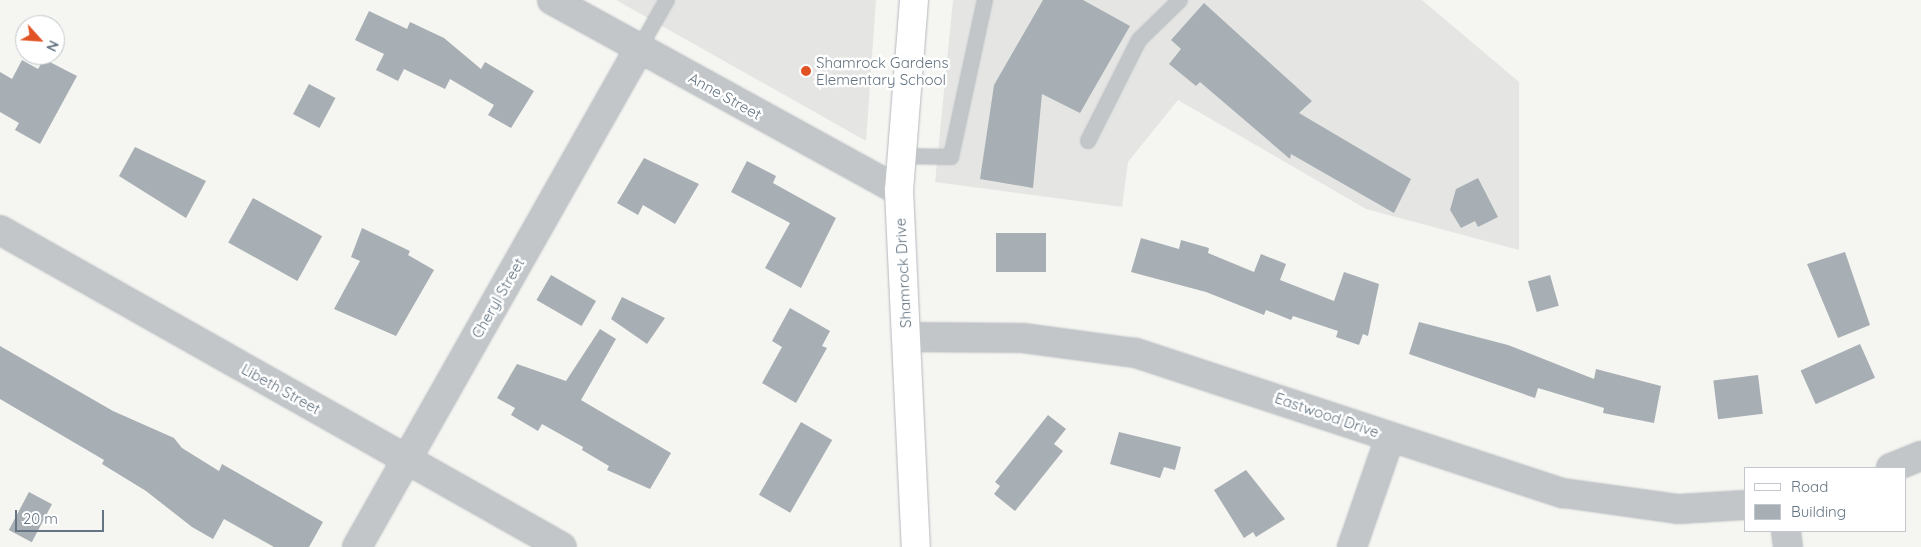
<!DOCTYPE html>
<html>
<head>
<meta charset="utf-8">
<style>
	body { margin:0 }
	#map { position:relative; width:1921px; height:547px; overflow:hidden; background:#f5f5f1; font-family:Quicksand,sans-serif }
	div>[style] { position:absolute }
	.built>* { inset:0; background:#e5e6e4 }
	.building>* { inset:0; background:#a7afb4; transform-origin:0 0 }
	.roads { filter:drop-shadow(0 0 1px #b4b9be) drop-shadow(0 0 1px #b4b9be) }
	.lane>* { height:14px; margin:-7px; padding:0 7px; transform-origin:7px; border-radius:7px; background:#c2c6c9 }
	.street>* { height:28px; margin:-14px; padding:0 14px; transform-origin:14px; border-radius:14px; background:#c2c6c9 }
	.secondary>* { height:28px; margin:-14px; padding:0 14px; transform-origin:14px; border-radius:14px; background:#fff }
	.dots>* { width:14px; height:14px; translate:-50% -50%; box-sizing:border-box; border:2px solid #fff; border-radius:50% }
	span { translate:-50% -50%; white-space:nowrap; text-align:center; line-height:1.15; -webkit-text-stroke:5px #fff; paint-order:stroke }
	.poi-label { font-size:15px; color:#647482 }
	.left { translate:0 -50%; text-align:left }
	.street-label { font-size:15px; color:#647482 }
	.legend { position:absolute; left:1744px; top:467px; width:162px; height:65px; box-sizing:border-box; background:#fff; border:1px solid #c1c7cd; margin:0; padding:6px 9px; list-style:none; font-size:15px; color:#647482 }
	.legend li { display:flex; align-items:center; gap:10px; height:25px }
	.legend b { width:25px; border:1px solid #c1c7cd }
	.north { position:absolute; left:15px; top:15px; width:50px; height:50px; box-sizing:border-box; background:#fff; border:1px solid #c1c7cd; border-radius:50%; rotate:116deg; font-size:14px; font-weight:700; line-height:20px; text-align:center; color:#647482 }
	.north::after { content:''; display:block; margin:auto; width:18px; height:22px; background:#e15325; clip-path:polygon(50% 0,100% 100%,50% 72%,0 100%) }
	.scale { position:absolute; left:15px; top:510px; width:89px; height:22px; box-sizing:border-box; border:2px solid #647482; border-top:0; padding-left:6px; font-size:15px; line-height:18px; white-space:nowrap; color:#647482; -webkit-text-stroke:4px #fff; paint-order:stroke }
</style>
</head>
<body>
<div id="map">
	<div class="built">
		<div style="clip-path:polygon(616px 0,876px 0,866px 141px)"></div>
		<div style="clip-path:polygon(953px 0,1422px 0,1519px 82px,1519px 250px,1366px 209px,1178px 100px,1128px 162px,1122px 207px,935px 182px)"></div>
	</div>
	<div class="building">
		<div style="clip-path:polygon(1043px 0,1083px 0,1130px 26px,1080px 113px,1042px 94px,1033px 188px,980px 179px,994px 85px)"></div>
		<div style="clip-path:polygon(1204px 3px,1312px 101px,1299px 113px,1411px 179px,1394px 213px,1291px 154px,1290px 159px,1200px 82px,1196px 86px,1169px 64px,1181px 49px,1171px 40px)"></div>
		<div style="clip-path:polygon(369px 11px,407px 29px,410px 22px,444px 38px,481px 69px,485px 62px,534px 91px,511px 128px,488px 115px,494px 105px,450px 79px,445px 89px,404px 69px,398px 81px,376px 70px,384px 54px,355px 40px)"></div>
		<div style="clip-path:polygon(44px 59px,77px 76px,40px 144px,15px 130px,19px 123px,0 112px,0 72px,12px 79px,22px 60px,38px 69px)"></div>
		<div style="left:309px;top:84px;width:30px;height:34px;rotate:28deg"></div>
		<div style="clip-path:polygon(135px 147px,206px 181px,186px 218px,119px 176px)"></div>
		<div style="clip-path:polygon(644px 158px,699px 184px,675px 224px,643px 205px,638px 215px,617px 203px)"></div>
		<div style="clip-path:polygon(747px 161px,776px 176px,773px 183px,836px 218px,801px 288px,765px 268px,790px 223px,731px 192px)"></div>
		<div style="clip-path:polygon(1478px 178px,1498px 217px,1478px 227px,1475px 221px,1461px 228px,1450px 210px,1456px 189px)"></div>
		<div style="left:253px;top:198px;width:79px;height:51px;rotate:29deg"></div>
		<div style="clip-path:polygon(362px 228px,410px 251px,408px 255px,434px 270px,396px 336px,334px 309px,360px 261px,351px 257px)"></div>
		<div style="left:996px;top:233px;width:50px;height:39px"></div>
		<div style="clip-path:polygon(1141px 238px,1179px 249px,1181px 240px,1209px 248px,1208px 253px,1254px 272px,1261px 254px,1286px 264px,1280px 280px,1334px 301px,1344px 272px,1379px 284px,1368px 336px,1363px 334px,1359px 345px,1336px 337px,1338px 331px,1293px 316px,1291px 320px,1266px 310px,1264px 315px,1206px 292px,1131px 272px)"></div>
		<div style="clip-path:polygon(1845px 252px,1870px 325px,1838px 338px,1807px 264px)"></div>
		<div style="left:551px;top:275px;width:52px;height:29px;rotate:30deg"></div>
		<div style="left:1550px;top:275px;width:32px;height:23px;rotate:74deg"></div>
		<div style="clip-path:polygon(622px 297px,665px 318px,647px 344px,611px 319px)"></div>
		<div style="clip-path:polygon(790px 308px,830px 331px,822px 346px,827px 348px,796px 403px,762px 383px,782px 347px,772px 341px)"></div>
		<div style="clip-path:polygon(1419px 322px,1508px 345px,1594px 379px,1596px 369px,1661px 386px,1654px 423px,1603px 413px,1604px 408px,1538px 388px,1535px 398px,1409px 354px)"></div>
		<div style="clip-path:polygon(600px 329px,616px 339px,581px 400px,671px 453px,650px 489px,607px 470px,609px 466px,582px 450px,583px 447px,542px 424px,538px 431px,511px 415px,515px 408px,497px 398px,517px 364px,566px 381px)"></div>
		<div style="left:1860px;top:344px;width:37px;height:65px;rotate:66deg"></div>
		<div style="clip-path:polygon(0 346px,113px 411px,174px 438px,182px 448px,219px 471px,222px 464px,323px 522px,309px 547px,274px 547px,224px 519px,213px 539px,192px 527px,146px 491px,102px 464px,104px 460px,0 399px)"></div>
		<div style="left:1758px;top:375px;width:39px;height:45px;rotate:83deg"></div>
		<div style="clip-path:polygon(1048px 415px,1066px 429px,1054px 444px,1063px 451px,1015px 511px,994px 494px,1000px 486px,995px 482px)"></div>
		<div style="left:801px;top:422px;width:36px;height:84px;rotate:30deg"></div>
		<div style="clip-path:polygon(1119px 432px,1181px 447px,1175px 470px,1164px 467px,1160px 478px,1110px 464px)"></div>
		<div style="clip-path:polygon(1246px 470px,1285px 519px,1256px 537px,1253px 532px,1244px 538px,1214px 490px)"></div>
		<div style="left:29px;top:492px;width:26px;height:43px;rotate:28deg"></div>
	</div>
	<div class="roads">
		<div class="lane">
			<div style="left:639px;top:49px;width:56px;rotate:-60.3deg"></div>
			<div style="left:1088px;top:141px;width:113px;rotate:-63.2deg"></div>
			<div style="left:1139px;top:40px;width:57px;rotate:-44.3deg"></div>
			<div style="left:901px;top:156px;width:50px;rotate:1.1deg"></div>
			<div style="left:951px;top:157px;width:161px;rotate:-77.8deg"></div>
		</div>
		<div class="street">
			<div style="left:552px;top:0;width:396px;rotate:28.8deg"></div>
			<div style="left:0;top:230px;width:645px;rotate:29.43deg"></div>
			<div style="left:906px;top:337px;width:117px;rotate:0.5deg"></div>
			<div style="left:1023px;top:338px;width:114px;rotate:7.6deg"></div>
			<div style="left:1136px;top:353px;width:449px;rotate:18.2deg"></div>
			<div style="left:1563px;top:493px;width:117px;rotate:7.9deg"></div>
			<div style="left:1679px;top:509px;width:66px;rotate:-3.5deg"></div>
			<div style="left:1891px;top:468px;width:32px;rotate:-22deg"></div>
			<div style="left:1786px;top:531px;width:16px;rotate:83deg"></div>
			<div style="left:357px;top:547px;width:572px;rotate:-60.48deg"></div>
			<div style="left:1352px;top:547px;width:116px;rotate:-70.9deg"></div>
		</div>
		<div class="secondary">
			<div style="left:914px;top:0;width:192px;rotate:94.5deg"></div>
			<div style="left:899px;top:191px;width:356px;rotate:87.3deg"></div>
		</div>
	</div>
	<div class="dots">
		<div style="left:806px;top:71px;background:#e15325"></div>
	</div>
	<div class="poi-label">
		<span class="left" style="left:816px;top:71px">Shamrock Gardens<br>Elementary School</span>
	</div>
	<div class="street-label">
		<span style="left:725px;top:96px;rotate:29deg">Anne Street</span>
		<span style="left:903px;top:273px;rotate:-93deg">Shamrock Drive</span>
		<span style="left:498px;top:298px;rotate:-60deg">Cheryl Street</span>
		<span style="left:281px;top:389px;rotate:29deg">Libeth Street</span>
		<span style="left:1327px;top:415px;rotate:19deg">Eastwood Drive</span>
	</div>
	<ul class="legend">
	<li><b style="height:6px;background:#fff"></b>Road</li>
	<li><b style="height:14px;background:#a7afb4"></b>Building</li>
	</ul>
	<div class="north">N</div>
	<div class="scale">20 m</div>
</div>
</body>
</html>
